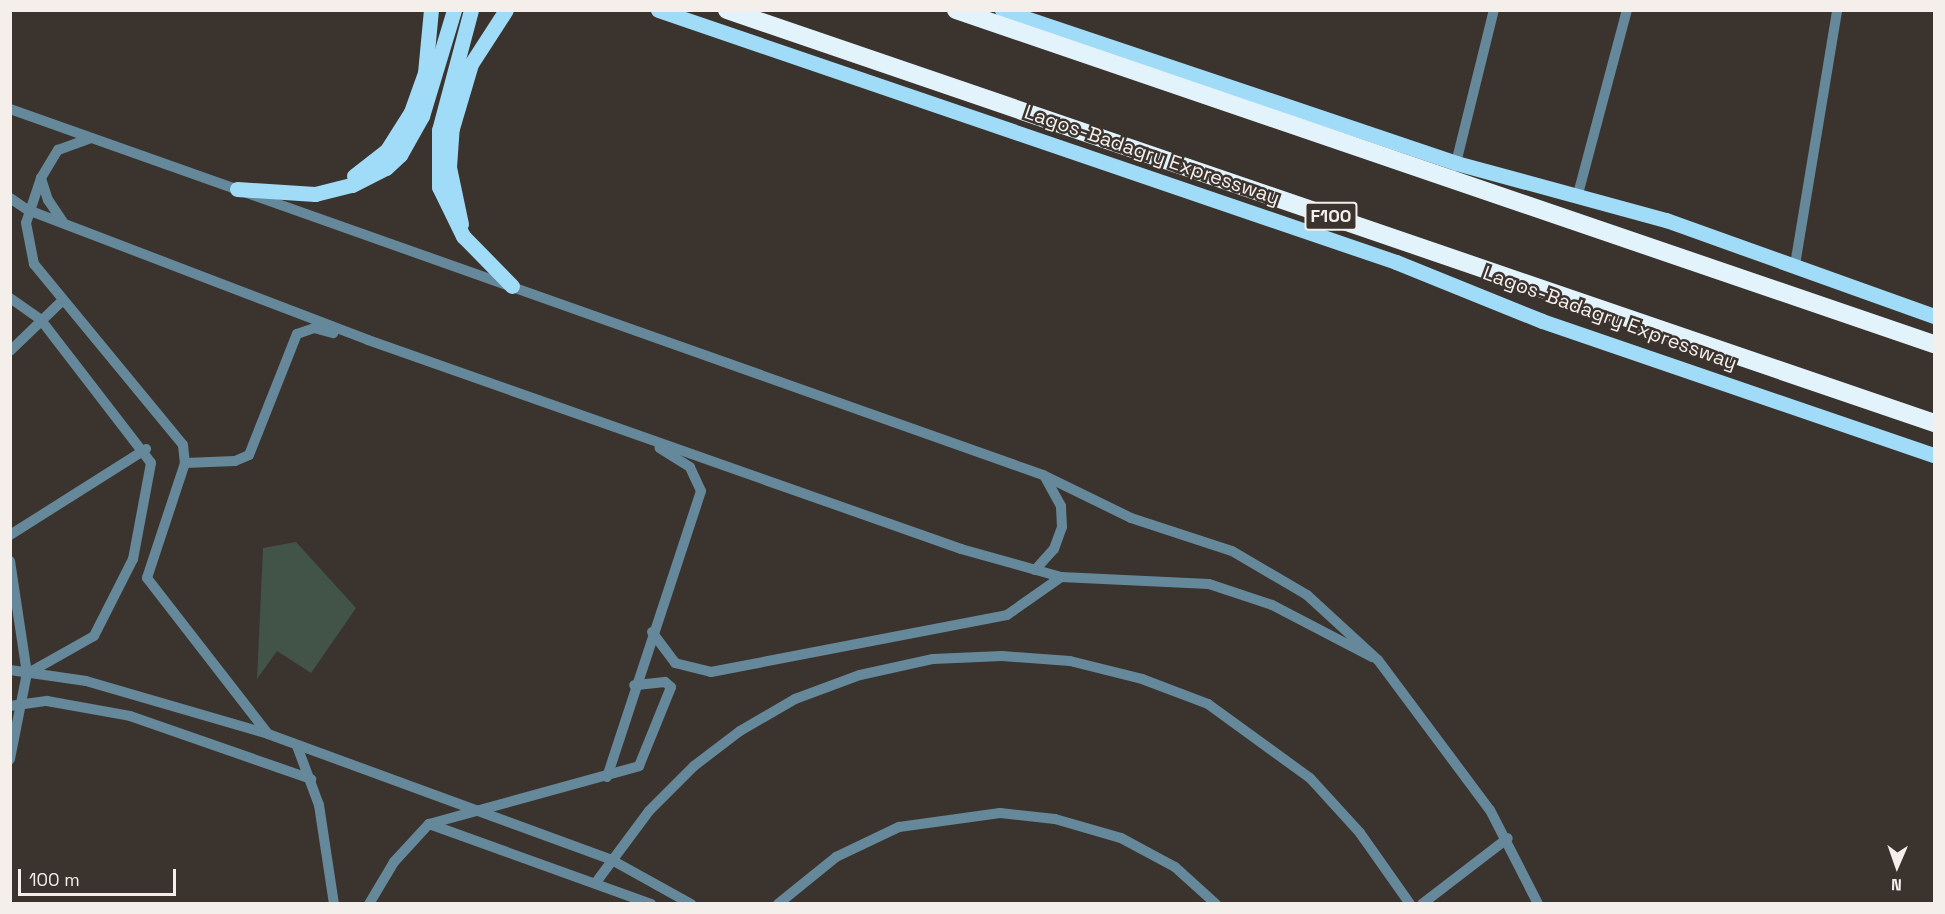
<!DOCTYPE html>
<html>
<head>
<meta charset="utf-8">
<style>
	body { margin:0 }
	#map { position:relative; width:1945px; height:914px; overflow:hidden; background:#3b332e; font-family:"Space Grotesk",sans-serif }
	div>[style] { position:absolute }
	.green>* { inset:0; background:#425447 }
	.minor>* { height:10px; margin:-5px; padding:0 5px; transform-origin:5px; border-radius:5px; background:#65899a }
	.primary>* { height:15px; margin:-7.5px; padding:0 7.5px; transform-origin:7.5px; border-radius:7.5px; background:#a0dbf7 }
	.motorway>* { height:18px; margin:-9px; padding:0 9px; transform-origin:9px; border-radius:9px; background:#e2f3fb }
	span { translate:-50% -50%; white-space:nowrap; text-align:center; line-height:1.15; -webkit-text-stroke:5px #3b332e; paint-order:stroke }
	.shield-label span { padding:2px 4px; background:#3b332e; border:2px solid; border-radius:4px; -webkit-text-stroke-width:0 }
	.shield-label { font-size:18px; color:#f5efec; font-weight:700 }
	.street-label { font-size:20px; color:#f5efec }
	.frame { position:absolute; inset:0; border:12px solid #f5efec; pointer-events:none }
	.north { position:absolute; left:1867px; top:836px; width:60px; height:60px; -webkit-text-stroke:4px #3b332e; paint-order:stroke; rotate:182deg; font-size:16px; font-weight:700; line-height:24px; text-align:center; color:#f5efec }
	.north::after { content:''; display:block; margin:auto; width:21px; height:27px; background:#f5efec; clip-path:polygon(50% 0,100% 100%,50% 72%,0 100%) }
	.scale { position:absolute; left:18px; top:869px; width:158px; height:27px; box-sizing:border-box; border:3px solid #f5efec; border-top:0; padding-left:8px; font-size:18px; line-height:21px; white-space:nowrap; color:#f5efec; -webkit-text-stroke:4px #3b332e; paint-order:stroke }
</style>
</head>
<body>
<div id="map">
	<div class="green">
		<div style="clip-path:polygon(296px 542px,356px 608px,311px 673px,277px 651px,257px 679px,263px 548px)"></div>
	</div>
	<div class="minor">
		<div style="left:10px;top:109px;width:1096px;rotate:19.51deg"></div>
		<div style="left:1043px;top:475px;width:98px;rotate:26deg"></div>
		<div style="left:1131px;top:518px;width:106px;rotate:18.1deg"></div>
		<div style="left:1232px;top:551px;width:87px;rotate:30.4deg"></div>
		<div style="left:1307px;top:595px;width:96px;rotate:42.5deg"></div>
		<div style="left:1378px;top:660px;width:187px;rotate:53.3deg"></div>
		<div style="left:1490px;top:810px;width:106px;rotate:62.9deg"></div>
		<div style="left:1456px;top:163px;width:158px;rotate:-76.1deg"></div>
		<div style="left:41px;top:178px;width:47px;rotate:108.4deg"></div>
		<div style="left:26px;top:223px;width:42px;rotate:79deg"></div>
		<div style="left:34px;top:264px;width:234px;rotate:50.5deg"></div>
		<div style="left:183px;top:445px;width:18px;rotate:84deg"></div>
		<div style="left:185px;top:463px;width:121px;rotate:108.3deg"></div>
		<div style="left:147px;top:578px;width:197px;rotate:52.2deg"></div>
		<div style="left:1578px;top:194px;width:190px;rotate:-75.1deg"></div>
		<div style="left:10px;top:198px;width:22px;rotate:34deg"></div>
		<div style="left:28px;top:210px;width:364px;rotate:20.9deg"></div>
		<div style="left:368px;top:340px;width:629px;rotate:19.41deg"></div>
		<div style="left:961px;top:549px;width:104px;rotate:15.6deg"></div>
		<div style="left:1061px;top:577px;width:148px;rotate:2.7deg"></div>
		<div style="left:1209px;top:584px;width:66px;rotate:18.4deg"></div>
		<div style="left:1272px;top:605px;width:113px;rotate:27.5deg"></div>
		<div style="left:63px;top:222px;width:27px;rotate:-124deg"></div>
		<div style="left:48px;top:200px;width:23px;rotate:-108deg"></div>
		<div style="left:41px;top:178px;width:33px;rotate:-59deg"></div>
		<div style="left:58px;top:150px;width:33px;rotate:-20deg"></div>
		<div style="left:1795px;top:265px;width:258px;rotate:-80.6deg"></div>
		<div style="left:10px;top:298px;width:38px;rotate:35deg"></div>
		<div style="left:41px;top:320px;width:180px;rotate:52.4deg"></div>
		<div style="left:151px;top:463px;width:98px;rotate:100.6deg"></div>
		<div style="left:133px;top:559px;width:86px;rotate:116.9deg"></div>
		<div style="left:94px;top:636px;width:73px;rotate:150.6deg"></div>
		<div style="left:10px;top:351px;width:72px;rotate:-43.9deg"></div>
		<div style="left:185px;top:463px;width:50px;rotate:-2.3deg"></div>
		<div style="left:235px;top:461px;width:15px;rotate:-23deg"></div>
		<div style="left:249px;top:455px;width:130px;rotate:-68.4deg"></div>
		<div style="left:297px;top:334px;width:18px;rotate:-19deg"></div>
		<div style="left:314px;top:328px;width:20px;rotate:15deg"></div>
		<div style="left:10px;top:535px;width:161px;rotate:-32.3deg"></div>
		<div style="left:10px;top:561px;width:113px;rotate:81.4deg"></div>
		<div style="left:27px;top:673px;width:88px;rotate:101.2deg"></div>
		<div style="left:1035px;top:570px;width:28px;rotate:-48deg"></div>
		<div style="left:1054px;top:549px;width:23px;rotate:-70deg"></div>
		<div style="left:1062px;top:527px;width:21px;rotate:-93deg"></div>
		<div style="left:1061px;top:506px;width:31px;rotate:-119deg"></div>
		<div style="left:652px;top:632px;width:39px;rotate:53deg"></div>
		<div style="left:675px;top:663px;width:37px;rotate:14deg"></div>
		<div style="left:711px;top:672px;width:301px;rotate:-10.9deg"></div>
		<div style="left:1007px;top:615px;width:66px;rotate:-35.1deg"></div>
		<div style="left:10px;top:670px;width:77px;rotate:8.2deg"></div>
		<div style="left:86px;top:681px;width:190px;rotate:16.2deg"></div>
		<div style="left:268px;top:734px;width:364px;rotate:20.1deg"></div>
		<div style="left:610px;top:859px;width:93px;rotate:29.1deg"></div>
		<div style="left:10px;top:706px;width:37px;rotate:-8deg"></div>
		<div style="left:47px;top:701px;width:84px;rotate:10.2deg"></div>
		<div style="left:130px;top:716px;width:192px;rotate:19.2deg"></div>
		<div style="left:297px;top:746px;width:63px;rotate:69.6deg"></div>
		<div style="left:319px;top:805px;width:100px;rotate:81.4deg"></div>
		<div style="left:607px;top:777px;width:301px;rotate:-71.8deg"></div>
		<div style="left:701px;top:491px;width:26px;rotate:-115deg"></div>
		<div style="left:690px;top:467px;width:36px;rotate:-148deg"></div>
		<div style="left:429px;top:824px;width:236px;rotate:19.8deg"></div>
		<div style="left:597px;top:881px;width:87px;rotate:-53.4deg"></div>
		<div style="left:649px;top:811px;width:64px;rotate:-45deg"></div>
		<div style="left:694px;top:766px;width:58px;rotate:-37.3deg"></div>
		<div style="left:740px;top:731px;width:64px;rotate:-30.2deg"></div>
		<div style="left:795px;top:699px;width:69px;rotate:-20.3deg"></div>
		<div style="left:860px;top:675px;width:75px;rotate:-12.4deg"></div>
		<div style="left:933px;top:659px;width:69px;rotate:-2.5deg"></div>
		<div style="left:1002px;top:656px;width:68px;rotate:4.2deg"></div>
		<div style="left:1070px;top:661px;width:74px;rotate:14deg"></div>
		<div style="left:1142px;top:679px;width:71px;rotate:20.7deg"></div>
		<div style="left:1208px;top:704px;width:126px;rotate:36deg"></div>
		<div style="left:1310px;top:778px;width:74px;rotate:47.7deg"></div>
		<div style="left:1360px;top:833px;width:87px;rotate:54.8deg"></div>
		<div style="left:369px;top:904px;width:49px;rotate:-59.2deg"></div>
		<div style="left:394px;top:862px;width:52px;rotate:-47.4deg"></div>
		<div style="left:429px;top:824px;width:218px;rotate:-15.4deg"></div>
		<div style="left:639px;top:766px;width:85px;rotate:-67.9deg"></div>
		<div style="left:671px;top:687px;width:8px;rotate:-140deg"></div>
		<div style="left:665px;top:682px;width:31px;rotate:174deg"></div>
		<div style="left:778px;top:904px;width:75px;rotate:-39deg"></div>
		<div style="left:836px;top:857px;width:70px;rotate:-25.5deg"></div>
		<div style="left:899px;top:827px;width:102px;rotate:-7.9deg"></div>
		<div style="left:1000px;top:813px;width:55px;rotate:6.2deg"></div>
		<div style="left:1055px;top:819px;width:69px;rotate:16.1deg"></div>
		<div style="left:1121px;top:838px;width:61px;rotate:28.2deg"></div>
		<div style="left:1175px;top:867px;width:55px;rotate:42.1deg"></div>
		<div style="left:1422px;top:904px;width:108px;rotate:-37.5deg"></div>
	</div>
	<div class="primary">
		<div style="left:471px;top:10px;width:124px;rotate:104.9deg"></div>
		<div style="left:439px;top:130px;width:57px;rotate:90deg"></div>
		<div style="left:439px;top:187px;width:55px;rotate:63.9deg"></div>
		<div style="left:463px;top:236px;width:70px;rotate:45.6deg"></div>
		<div style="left:658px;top:10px;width:780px;rotate:18.85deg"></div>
		<div style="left:1396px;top:262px;width:157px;rotate:22deg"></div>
		<div style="left:1542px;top:321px;width:414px;rotate:18.9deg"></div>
		<div style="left:1002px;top:10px;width:479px;rotate:18.6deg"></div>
		<div style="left:1456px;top:163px;width:218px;rotate:15.2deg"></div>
		<div style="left:1666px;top:220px;width:285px;rotate:19.7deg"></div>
		<div style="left:354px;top:176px;width:42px;rotate:-38.2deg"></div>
		<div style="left:387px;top:150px;width:45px;rotate:-57.7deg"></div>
		<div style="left:411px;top:112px;width:41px;rotate:-70.3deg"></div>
		<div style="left:425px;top:73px;width:63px;rotate:-84.6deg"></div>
		<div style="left:237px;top:189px;width:78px;rotate:3.7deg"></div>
		<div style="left:315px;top:194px;width:38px;rotate:-14deg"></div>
		<div style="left:352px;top:185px;width:38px;rotate:-27deg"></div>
		<div style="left:386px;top:168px;width:19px;rotate:-43deg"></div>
		<div style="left:400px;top:155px;width:45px;rotate:-60.6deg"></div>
		<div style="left:422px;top:116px;width:111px;rotate:-73.2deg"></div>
		<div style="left:461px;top:224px;width:58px;rotate:-101.9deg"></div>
		<div style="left:449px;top:167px;width:39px;rotate:-86deg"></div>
		<div style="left:452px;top:128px;width:67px;rotate:-73.5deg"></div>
		<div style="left:471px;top:64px;width:64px;rotate:-57.1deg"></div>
	</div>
	<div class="motorway">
		<div style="left:727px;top:10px;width:1276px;rotate:18.89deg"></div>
		<div style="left:956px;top:10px;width:1033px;rotate:18.86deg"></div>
	</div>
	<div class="shield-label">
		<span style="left:1331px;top:216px">F100</span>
	</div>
	<div class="street-label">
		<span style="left:1152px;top:155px;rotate:19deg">Lagos-Badagry Expressway</span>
		<span style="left:1610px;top:318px;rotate:20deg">Lagos-Badagry Expressway</span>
	</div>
	<div class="frame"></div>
	<div class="north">N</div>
	<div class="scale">100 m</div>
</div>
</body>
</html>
